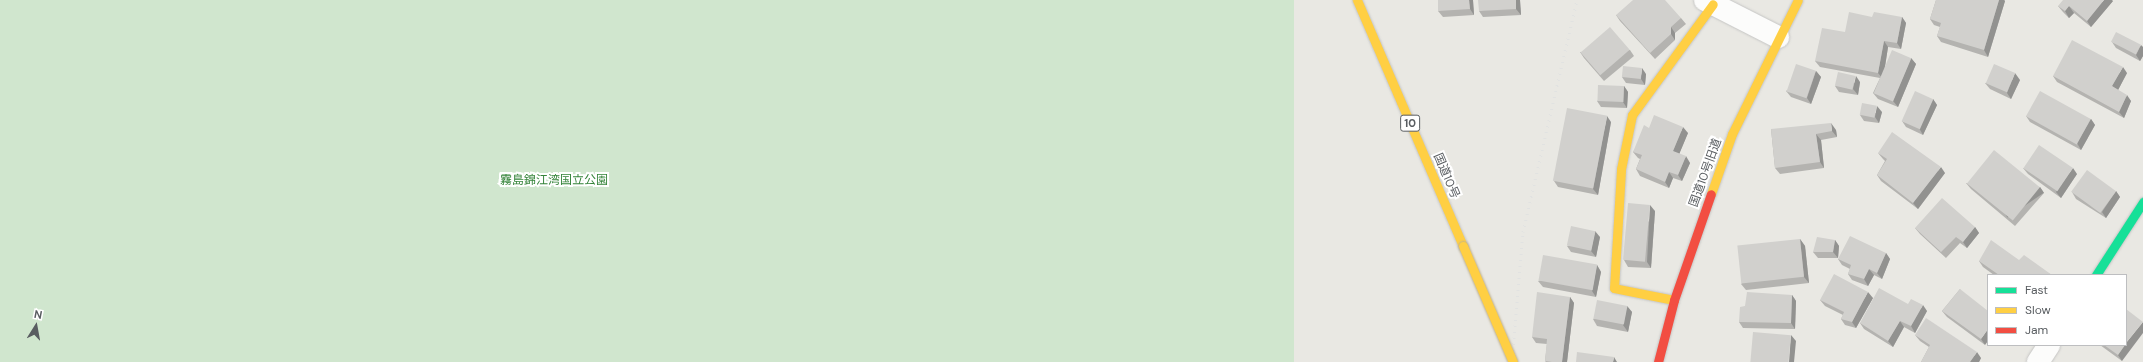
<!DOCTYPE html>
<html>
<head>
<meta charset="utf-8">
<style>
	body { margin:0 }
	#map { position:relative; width:2143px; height:362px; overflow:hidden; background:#e9e8e3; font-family:"DM Sans","Noto Sans JP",sans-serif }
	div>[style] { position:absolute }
	.green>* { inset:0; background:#d0e6ce; transform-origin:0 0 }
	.roads { filter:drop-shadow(0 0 1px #c5c5c4) drop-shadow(0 0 1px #c5c5c4) }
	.street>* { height:22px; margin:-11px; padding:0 11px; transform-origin:11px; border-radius:11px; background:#fcfcfb }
	.fast>* { height:9px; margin:-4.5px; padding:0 4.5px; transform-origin:4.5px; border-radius:4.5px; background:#16e098 }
	.slow>* { height:9px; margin:-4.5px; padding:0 4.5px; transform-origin:4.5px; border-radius:4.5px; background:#ffcf43 }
	.jam>* { height:9px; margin:-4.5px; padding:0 4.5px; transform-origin:4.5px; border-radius:4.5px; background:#f24e42 }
	.rail>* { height:3px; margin-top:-1.5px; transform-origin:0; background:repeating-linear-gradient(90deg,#e1e2e1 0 1px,transparent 0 6px) }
	.bridges { filter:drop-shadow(0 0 1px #c0b290) drop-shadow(0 0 1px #c0b290) }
	.slow-bridge>* { height:9px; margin:-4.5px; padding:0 4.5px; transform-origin:4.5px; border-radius:4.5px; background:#ffcf43 }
	.wall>* { inset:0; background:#b4b3b0 }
	.shaded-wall>* { inset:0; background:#929290; transform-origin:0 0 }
	.building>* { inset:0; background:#d1d0cd; transform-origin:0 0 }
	span { translate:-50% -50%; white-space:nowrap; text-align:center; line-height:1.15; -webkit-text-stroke:4px #fff; paint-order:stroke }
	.shield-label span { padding:1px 3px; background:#fff; border:1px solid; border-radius:3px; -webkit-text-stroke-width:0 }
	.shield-label { font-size:11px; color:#595d61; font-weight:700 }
	.street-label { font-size:12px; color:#595d61 }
	.park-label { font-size:12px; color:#35843a }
	.legend { position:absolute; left:1987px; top:274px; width:140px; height:72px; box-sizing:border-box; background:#fff; border:1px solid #bdbec0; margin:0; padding:5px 7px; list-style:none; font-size:12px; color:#595d61 }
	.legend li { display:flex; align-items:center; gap:8px; height:20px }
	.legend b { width:20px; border:1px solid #bdbec0 }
	.north { position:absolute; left:16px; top:306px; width:40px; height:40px; -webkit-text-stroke:3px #fff; paint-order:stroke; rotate:11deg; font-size:11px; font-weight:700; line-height:16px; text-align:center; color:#595d61 }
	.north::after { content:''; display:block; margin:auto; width:14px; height:18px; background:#595d61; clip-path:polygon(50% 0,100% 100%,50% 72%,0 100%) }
</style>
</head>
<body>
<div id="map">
	<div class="green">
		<div style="left:0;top:0;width:1294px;height:362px"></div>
	</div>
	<div class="roads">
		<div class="street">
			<div style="left:1705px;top:0;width:82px;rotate:26.9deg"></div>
			<div style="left:2038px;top:362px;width:20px;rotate:-57deg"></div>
		</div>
		<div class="fast">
			<div style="left:2096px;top:275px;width:87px;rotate:-57.2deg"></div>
		</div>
		<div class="slow">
			<div style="left:1357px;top:0;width:268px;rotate:66.7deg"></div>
			<div style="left:1711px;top:194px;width:64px;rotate:-70.7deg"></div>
			<div style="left:1732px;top:134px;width:149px;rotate:-63.8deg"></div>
			<div style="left:1674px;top:300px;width:61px;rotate:-168.7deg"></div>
			<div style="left:1614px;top:288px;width:119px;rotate:-86.6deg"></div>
			<div style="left:1621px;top:169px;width:55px;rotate:-78.5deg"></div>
			<div style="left:1632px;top:115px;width:137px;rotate:-53.9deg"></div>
		</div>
		<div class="jam">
			<div style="left:1658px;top:362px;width:64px;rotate:-75.5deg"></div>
			<div style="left:1674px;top:300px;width:112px;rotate:-70.8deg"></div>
		</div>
	</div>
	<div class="rail">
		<div style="left:1512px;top:362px;width:130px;rotate:-85.2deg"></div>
		<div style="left:1523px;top:232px;width:238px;rotate:-76.9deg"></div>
	</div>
	<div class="bridges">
		<div class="slow-bridge">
			<div style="left:1463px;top:246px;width:126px;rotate:66.7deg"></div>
		</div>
	</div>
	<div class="wall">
		<div style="clip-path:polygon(1473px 0,1474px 15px,1443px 17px,1438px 11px)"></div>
		<div style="clip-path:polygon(1520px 0,1521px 15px,1483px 17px,1479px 11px)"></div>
		<div style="clip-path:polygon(1936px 0,2004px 0,2005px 1px,1988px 57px,1941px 42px,1937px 36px,1940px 27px,1934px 25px,1930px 19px)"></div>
		<div style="clip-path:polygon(2113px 1px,2091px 27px,2074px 13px,2069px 18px,2063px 12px,2058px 6px)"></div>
		<div style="clip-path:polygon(1616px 15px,1681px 18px,1686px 24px,1675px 33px,1675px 40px,1655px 59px,1620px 21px)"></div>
		<div style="clip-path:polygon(1872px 17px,1902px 17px,1906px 23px,1901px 49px,1888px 47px,1885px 67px,1911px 58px,1916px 64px,1898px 107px,1878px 99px,1873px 93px,1880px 78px,1820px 67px,1815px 61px)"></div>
		<div style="clip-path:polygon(2112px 42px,2143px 47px,2143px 56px,2140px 61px,2116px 48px)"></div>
		<div style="clip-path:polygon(1630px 50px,1634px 56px,1604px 81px,1584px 58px,1580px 52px)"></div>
		<div style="clip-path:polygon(1816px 71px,1821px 77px,1811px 104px,1791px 97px,1786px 91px)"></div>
		<div style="clip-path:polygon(2127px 73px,2118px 90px,2131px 101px,2124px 118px,2057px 82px,2053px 76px)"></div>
		<div style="clip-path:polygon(1646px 74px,1645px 85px,1626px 83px,1622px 77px)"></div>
		<div style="clip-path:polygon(2020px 80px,2011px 99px,1990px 89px,1985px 83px)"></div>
		<div style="clip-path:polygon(1860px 82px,1858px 95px,1839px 92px,1835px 86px)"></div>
		<div style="clip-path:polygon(1624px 86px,1628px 92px,1627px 108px,1601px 107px,1597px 101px)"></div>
		<div style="clip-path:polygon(1933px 99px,1937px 105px,1923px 135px,1906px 127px,1902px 121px)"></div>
		<div style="clip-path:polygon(1882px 112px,1879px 123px,1864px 121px,1860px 115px)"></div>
		<div style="clip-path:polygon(2026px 116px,2091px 119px,2095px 125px,2081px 150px,2030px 122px)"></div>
		<div style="clip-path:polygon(1611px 122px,1598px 195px,1558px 187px,1554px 181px)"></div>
		<div style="clip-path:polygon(1649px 128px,1688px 133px,1679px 154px,1690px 163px,1682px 181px,1673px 178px,1669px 188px,1640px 176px,1636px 169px,1640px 159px,1638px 158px,1633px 152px)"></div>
		<div style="clip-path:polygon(1771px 129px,1836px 130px,1837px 137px,1821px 140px,1824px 168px,1780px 174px,1775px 168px)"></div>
		<div style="clip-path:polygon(1878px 153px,1945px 173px,1918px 209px,1881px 181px,1877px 175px,1885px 161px,1883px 159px)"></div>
		<div style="clip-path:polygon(2023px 168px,2077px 174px,2061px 198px,2028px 174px)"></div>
		<div style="clip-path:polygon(1966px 183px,2040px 187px,2044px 193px,2015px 226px,1971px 189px)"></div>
		<div style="clip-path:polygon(2116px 191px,2120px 197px,2106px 218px,2076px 199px,2072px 192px)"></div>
		<div style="clip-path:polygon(1655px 211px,1651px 268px,1628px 267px,1624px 260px)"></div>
		<div style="clip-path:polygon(1975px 227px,1979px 233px,1967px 248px,1960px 243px,1946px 258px,1920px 234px,1915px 228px)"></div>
		<div style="clip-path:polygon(1600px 237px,1596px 257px,1571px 252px,1567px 246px)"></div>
		<div style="clip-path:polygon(1800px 239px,1805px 246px,1809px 283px,1746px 290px,1741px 284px)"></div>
		<div style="clip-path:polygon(1835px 240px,1839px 246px,1838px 258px,1818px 258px,1813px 252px)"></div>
		<div style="clip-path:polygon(1886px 253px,1890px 259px,1882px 279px,1874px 275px,1868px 286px,1852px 280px,1848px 274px,1850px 269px,1842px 265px,1838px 259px)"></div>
		<div style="clip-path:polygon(2019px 260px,2052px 275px,1994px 275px,1983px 267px,1979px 261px)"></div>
		<div style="clip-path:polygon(1597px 265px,1601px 272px,1596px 297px,1543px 287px,1538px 281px)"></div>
		<div style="clip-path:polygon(1960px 289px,1985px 345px,1947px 317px,1942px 311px)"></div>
		<div style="clip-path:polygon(1792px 295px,1796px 301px,1795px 329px,1743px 328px,1739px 322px,1745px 306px)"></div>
		<div style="clip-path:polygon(1570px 297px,1574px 303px,1567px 362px,1546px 362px,1545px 361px,1547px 344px,1536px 343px,1532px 337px)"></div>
		<div style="clip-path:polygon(1873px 298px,1856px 328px,1845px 325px,1841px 319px,1843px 315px,1825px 306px,1820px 300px)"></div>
		<div style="clip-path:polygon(1908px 304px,1927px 311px,1915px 333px,1904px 327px,1893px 347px,1864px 329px,1860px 323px)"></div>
		<div style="clip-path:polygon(1627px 306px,1632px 312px,1628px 332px,1597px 326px,1593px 319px)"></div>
		<div style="clip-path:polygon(1915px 335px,1981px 358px,1979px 362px,1921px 362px,1929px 347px,1920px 341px)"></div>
		<div style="clip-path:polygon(2100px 345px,2126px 345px,2122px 361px)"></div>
	</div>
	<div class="shaded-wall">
		<div style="clip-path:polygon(1469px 0,1473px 0,1474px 15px,1470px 9px)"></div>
		<div style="clip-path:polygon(1516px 0,1520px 0,1521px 15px,1516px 9px)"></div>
		<div style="clip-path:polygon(1999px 0,2004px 0,2005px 1px,1988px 57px,1984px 50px)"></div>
		<div style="clip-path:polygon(2104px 0,2112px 0,2113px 1px,2091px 27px,2087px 21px)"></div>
		<div style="clip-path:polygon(2069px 6px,2074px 13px,2069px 18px,2065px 11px)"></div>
		<div style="clip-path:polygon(1902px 17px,1906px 23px,1901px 49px,1897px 43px)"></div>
		<div style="clip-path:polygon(1671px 27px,1675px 33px,1675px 40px,1671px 34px)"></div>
		<div style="clip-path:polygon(1884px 41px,1888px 47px,1883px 79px,1878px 73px)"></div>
		<div style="clip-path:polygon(2141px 45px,2143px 47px,2143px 56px,2140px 61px,2136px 55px)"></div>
		<div style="clip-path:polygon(1911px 58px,1916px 64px,1898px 107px,1893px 101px)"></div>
		<div style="clip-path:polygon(2123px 67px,2127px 73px,2117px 92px,2112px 86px)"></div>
		<div style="clip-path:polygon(1642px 68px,1646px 74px,1645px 85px,1641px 79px)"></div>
		<div style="clip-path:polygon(1816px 71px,1821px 77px,1811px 104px,1807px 98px)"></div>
		<div style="clip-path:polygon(2015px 73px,2020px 80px,2011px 99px,2007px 93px)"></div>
		<div style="clip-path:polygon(1856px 76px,1860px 82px,1858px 95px,1853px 89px)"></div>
		<div style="clip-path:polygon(1624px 86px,1628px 92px,1627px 108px,1623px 102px)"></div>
		<div style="clip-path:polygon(2127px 95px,2131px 101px,2124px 118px,2119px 112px)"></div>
		<div style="clip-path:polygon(1933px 99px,1937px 105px,1923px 135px,1919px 128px)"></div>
		<div style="clip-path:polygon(1877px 106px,1882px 112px,1879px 123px,1875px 117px)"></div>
		<div style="clip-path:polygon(1607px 116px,1611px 122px,1598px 195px,1593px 189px)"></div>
		<div style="clip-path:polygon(2091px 119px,2095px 125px,2081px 150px,2077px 143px)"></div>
		<div style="clip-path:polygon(1831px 123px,1836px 130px,1837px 137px,1832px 131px)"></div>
		<div style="clip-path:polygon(1683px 127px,1688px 133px,1678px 157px,1673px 151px)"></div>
		<div style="clip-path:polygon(1816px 134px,1821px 140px,1824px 168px,1820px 162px)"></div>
		<div style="clip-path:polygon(1686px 156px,1690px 163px,1682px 181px,1678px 175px)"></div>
		<div style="clip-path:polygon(1941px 167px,1945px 173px,1918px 209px,1913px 203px)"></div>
		<div style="clip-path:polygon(2073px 168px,2077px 174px,2061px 198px,2056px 192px)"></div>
		<div style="clip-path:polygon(1669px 172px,1673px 178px,1669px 188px,1665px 182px)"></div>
		<div style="left:2040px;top:187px;width:7px;height:44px;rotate:56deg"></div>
		<div style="clip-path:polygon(2116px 191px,2120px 197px,2106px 218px,2102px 212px)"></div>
		<div style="clip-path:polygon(1650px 205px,1655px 211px,1651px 268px,1647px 262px)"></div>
		<div style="clip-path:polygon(1975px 227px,1979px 233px,1967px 248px,1963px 242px)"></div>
		<div style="clip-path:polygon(1595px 231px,1600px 237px,1596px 257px,1591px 251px)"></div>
		<div style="clip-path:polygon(1800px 239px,1805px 246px,1809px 283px,1804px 277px)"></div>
		<div style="clip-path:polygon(1835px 240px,1839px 246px,1838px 258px,1833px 252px)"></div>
		<div style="clip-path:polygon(1886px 253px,1890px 259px,1882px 279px,1877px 273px)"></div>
		<div style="clip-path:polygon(1597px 265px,1601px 272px,1596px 297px,1592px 291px)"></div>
		<div style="clip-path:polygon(1869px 269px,1874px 275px,1868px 286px,1864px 279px)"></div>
		<div style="clip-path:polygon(1868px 292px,1873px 298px,1856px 328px,1852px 322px)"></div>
		<div style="clip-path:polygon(1792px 295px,1796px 301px,1795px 329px,1791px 323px)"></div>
		<div style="clip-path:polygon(1570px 297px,1574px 303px,1567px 362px,1562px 362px)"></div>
		<div style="clip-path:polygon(1923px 305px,1927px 311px,1915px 333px,1911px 326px)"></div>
		<div style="clip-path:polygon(1627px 306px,1632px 312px,1628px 332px,1623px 325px)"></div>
		<div style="clip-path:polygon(1900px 321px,1904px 327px,1893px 347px,1888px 341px)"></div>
		<div style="clip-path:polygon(2143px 322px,2143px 333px,2122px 361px,2118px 355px,2125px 345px,2126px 345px,2126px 343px)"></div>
		<div style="clip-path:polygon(1988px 329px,1988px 341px,1985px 345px,1981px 339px)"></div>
		<div style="clip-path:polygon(1791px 335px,1796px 341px,1794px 362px,1789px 362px)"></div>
		<div style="clip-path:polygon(1977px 352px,1981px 358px,1979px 362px,1970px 362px)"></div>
		<div style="clip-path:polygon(1614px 357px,1617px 362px,1613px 362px)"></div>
	</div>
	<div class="building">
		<div style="clip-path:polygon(1438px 0,1469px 0,1470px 9px,1438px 11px)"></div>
		<div style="clip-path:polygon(1478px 0,1516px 0,1516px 9px,1479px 11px)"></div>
		<div style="clip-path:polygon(1633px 0,1665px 0,1681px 18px,1671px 27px,1671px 34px,1650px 53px,1616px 15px)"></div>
		<div style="clip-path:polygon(1936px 0,1999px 0,1984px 50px,1937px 36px,1941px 23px,1930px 19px)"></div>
		<div style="clip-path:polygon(2063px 0,2104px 0,2087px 21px,2069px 6px,2065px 11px,2058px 6px)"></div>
		<div style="clip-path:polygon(1849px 12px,1872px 17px,1874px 12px,1902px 17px,1897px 43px,1884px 41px,1878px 73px,1815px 61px,1822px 28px,1845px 32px)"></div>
		<div style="left:1610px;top:27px;width:30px;height:39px;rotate:49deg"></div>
		<div style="left:2116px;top:32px;width:28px;height:11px;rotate:27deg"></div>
		<div style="clip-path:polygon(2072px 40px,2123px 67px,2112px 86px,2127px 95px,2119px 112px,2053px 76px)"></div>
		<div style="left:1892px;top:50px;width:21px;height:47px;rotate:23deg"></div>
		<div style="left:1796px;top:64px;width:21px;height:29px;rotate:19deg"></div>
		<div style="left:1994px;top:64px;width:23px;height:21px;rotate:23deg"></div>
		<div style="left:1623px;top:66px;width:19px;height:11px;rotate:6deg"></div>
		<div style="left:1838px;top:72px;width:18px;height:14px;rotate:13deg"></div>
		<div style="left:1598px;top:85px;width:26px;height:16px;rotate:2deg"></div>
		<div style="left:1915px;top:91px;width:20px;height:33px;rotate:24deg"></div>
		<div style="left:2040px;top:91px;width:58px;height:29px;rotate:29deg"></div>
		<div style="left:1862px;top:103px;width:15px;height:12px;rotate:11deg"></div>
		<div style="left:1567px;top:108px;width:41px;height:74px;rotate:11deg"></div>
		<div style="clip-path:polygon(1654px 115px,1683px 127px,1673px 151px,1686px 156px,1678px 175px,1669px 172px,1665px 182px,1636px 169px,1642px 155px,1633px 152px,1644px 125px,1649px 128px)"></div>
		<div style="clip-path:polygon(1831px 123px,1832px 131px,1816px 134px,1820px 162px,1775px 168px,1771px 129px)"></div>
		<div style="clip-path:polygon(1892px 132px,1941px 167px,1913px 203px,1877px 175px,1887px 159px,1878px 153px)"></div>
		<div style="left:2039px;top:145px;width:41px;height:28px;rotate:34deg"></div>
		<div style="left:1994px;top:150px;width:59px;height:43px;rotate:39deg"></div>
		<div style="left:2087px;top:170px;width:36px;height:27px;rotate:36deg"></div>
		<div style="clip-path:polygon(1942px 198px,1975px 227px,1963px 242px,1956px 237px,1941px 252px,1915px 228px)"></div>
		<div style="left:1628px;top:203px;width:22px;height:57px;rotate:5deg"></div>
		<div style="left:1571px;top:226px;width:25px;height:20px;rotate:12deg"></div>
		<div style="clip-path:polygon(1850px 236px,1886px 253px,1877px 273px,1869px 269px,1864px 279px,1848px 274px,1851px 265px,1838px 259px)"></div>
		<div style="clip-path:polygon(1817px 237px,1835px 240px,1833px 252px,1813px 252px)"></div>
		<div style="left:1800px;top:239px;width:38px;height:63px;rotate:84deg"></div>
		<div style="clip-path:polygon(1991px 240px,2019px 260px,2024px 255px,2052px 275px,1999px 275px,1979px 261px)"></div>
		<div style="left:1543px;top:255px;width:55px;height:26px;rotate:10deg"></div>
		<div style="clip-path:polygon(1834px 274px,1868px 292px,1852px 322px,1841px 319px,1844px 312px,1820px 300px)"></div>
		<div style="clip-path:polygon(1879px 288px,1908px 304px,1911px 299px,1923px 305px,1911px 326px,1900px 321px,1888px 341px,1860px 323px)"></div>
		<div style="clip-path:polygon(1960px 289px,1988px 311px,1988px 329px,1981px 339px,1942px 311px)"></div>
		<div style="clip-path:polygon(1537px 292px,1570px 297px,1562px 362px,1552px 362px,1545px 361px,1547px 339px,1532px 337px)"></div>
		<div style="clip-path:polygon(1747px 292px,1792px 295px,1791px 323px,1739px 322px,1740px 307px,1745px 306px)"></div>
		<div style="left:1597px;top:300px;width:31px;height:19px;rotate:11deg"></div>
		<div style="clip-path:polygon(2126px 309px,2143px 322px,2126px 343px)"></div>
		<div style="clip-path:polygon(1926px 318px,1977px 352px,1970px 362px,1921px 362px,1930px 345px,1915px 335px)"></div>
		<div style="left:1753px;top:332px;width:38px;height:30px;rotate:5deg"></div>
		<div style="clip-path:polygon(2104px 345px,2125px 345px,2118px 355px)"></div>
		<div style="clip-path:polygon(1577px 352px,1614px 357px,1613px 362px,1576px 362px)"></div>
	</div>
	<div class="shield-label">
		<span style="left:1410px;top:123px">10</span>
	</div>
	<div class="street-label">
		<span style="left:1706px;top:173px;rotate:-70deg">国道10号旧道</span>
		<span style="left:1446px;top:176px;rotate:67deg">国道10号</span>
	</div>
	<div class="park-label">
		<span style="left:554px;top:181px">霧島錦江湾国立公園</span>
	</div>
	<ul class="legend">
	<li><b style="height:5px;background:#16e098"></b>Fast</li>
	<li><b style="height:5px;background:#ffcf43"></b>Slow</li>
	<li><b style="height:5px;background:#f24e42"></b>Jam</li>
	</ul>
	<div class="north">N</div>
</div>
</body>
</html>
